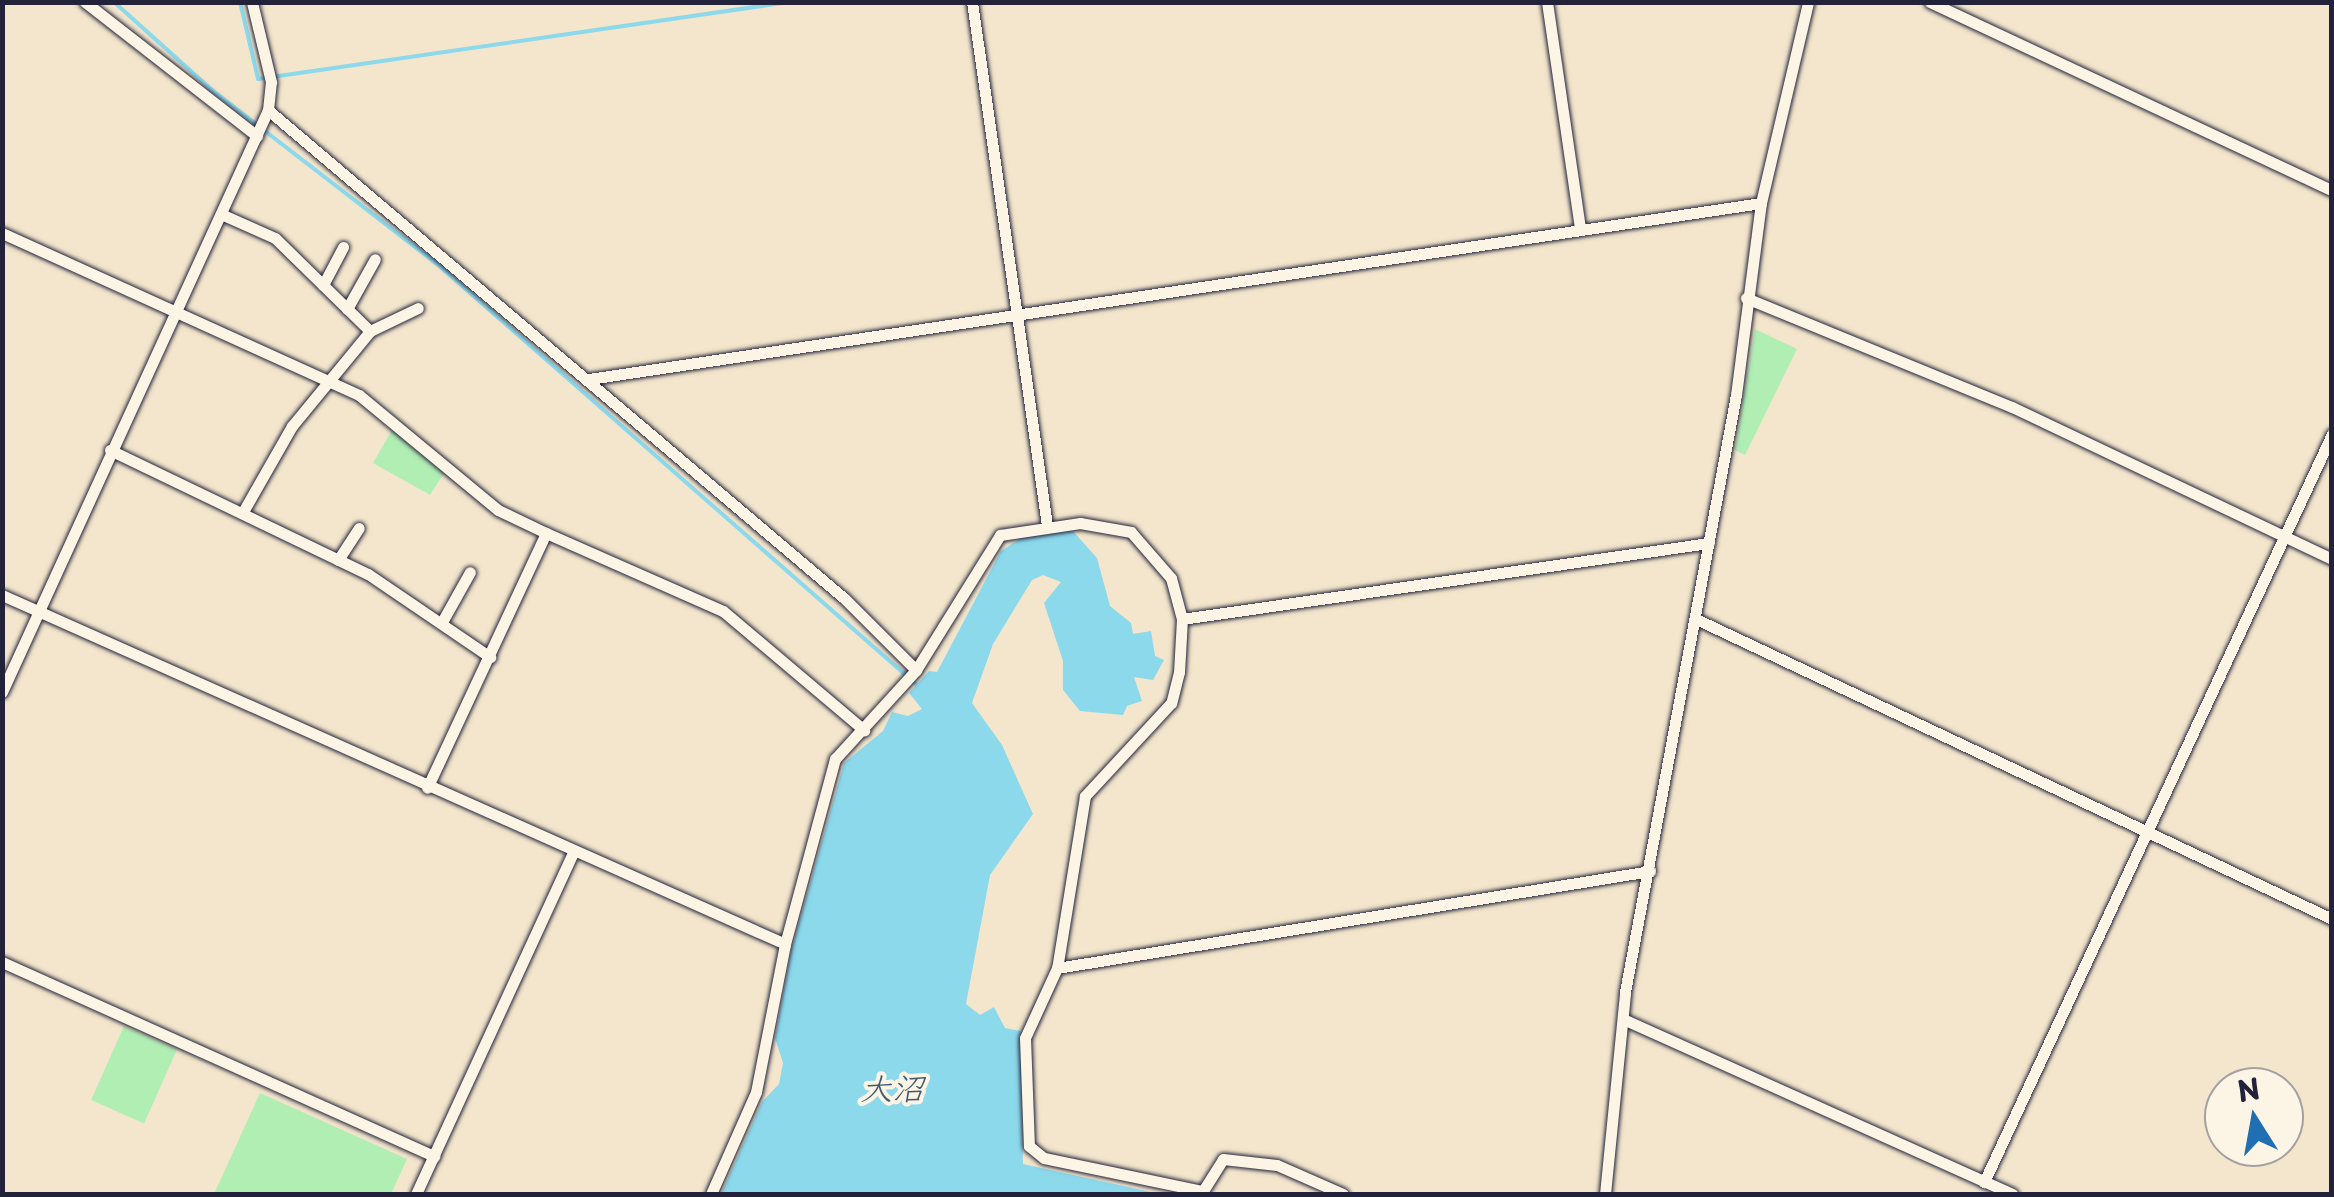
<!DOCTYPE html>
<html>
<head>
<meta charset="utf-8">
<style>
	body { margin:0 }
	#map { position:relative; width:2334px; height:1197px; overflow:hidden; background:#f3e6cc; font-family:"Playpen Sans","Klee One",sans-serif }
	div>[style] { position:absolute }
	.green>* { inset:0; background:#b1eeb4; transform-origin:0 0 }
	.water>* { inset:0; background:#8cd9ec }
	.stream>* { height:4px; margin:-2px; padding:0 2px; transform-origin:2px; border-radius:2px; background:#8cd9ec }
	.roads { filter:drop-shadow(0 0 2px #22223b) drop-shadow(0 0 2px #22223b) }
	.minor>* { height:11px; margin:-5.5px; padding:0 5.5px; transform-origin:5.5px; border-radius:5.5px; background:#fcf5e5 }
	span { translate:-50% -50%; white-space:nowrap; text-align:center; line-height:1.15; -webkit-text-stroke:8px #fcf5e5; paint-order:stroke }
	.water-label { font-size:32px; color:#425970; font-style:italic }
	.frame { position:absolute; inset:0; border:5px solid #22223b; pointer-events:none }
	.north { position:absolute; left:2204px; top:1067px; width:100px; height:100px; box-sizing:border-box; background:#fcf5e5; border:2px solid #a5a1a1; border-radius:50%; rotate:349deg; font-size:28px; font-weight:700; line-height:40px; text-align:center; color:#22223b }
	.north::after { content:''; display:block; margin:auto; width:35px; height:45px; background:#1f6fb2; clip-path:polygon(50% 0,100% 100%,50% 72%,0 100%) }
</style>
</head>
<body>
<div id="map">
	<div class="green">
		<div style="clip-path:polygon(1755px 329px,1797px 349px,1745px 455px,1735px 450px)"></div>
		<div style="clip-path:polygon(392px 430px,444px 473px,430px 495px,373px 463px)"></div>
		<div style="left:124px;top:1026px;width:58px;height:81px;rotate:24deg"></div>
		<div style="clip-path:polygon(260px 1093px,407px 1159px,391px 1194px,214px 1194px)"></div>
	</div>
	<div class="water">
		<div style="clip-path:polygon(1072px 530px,1097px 558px,1110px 606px,1131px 623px,1133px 634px,1151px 631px,1155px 656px,1164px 660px,1153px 680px,1134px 677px,1142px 701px,1127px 706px,1123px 715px,1080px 711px,1063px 690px,1063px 661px,1044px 603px,1061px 582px,1043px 575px,1032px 580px,993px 644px,972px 703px,1002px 745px,1033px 814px,990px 875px,966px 1004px,980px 1015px,994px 1007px,1005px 1028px,1021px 1031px,1023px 1164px,1160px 1194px,721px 1194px,762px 1102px,779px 1084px,783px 1063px,775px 1038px,791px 951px,844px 763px,883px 731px,892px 712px,908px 716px,922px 709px,909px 693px,929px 671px,937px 672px,1001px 551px,1021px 538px)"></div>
	</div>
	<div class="stream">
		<div style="left:114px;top:2px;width:132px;rotate:41.9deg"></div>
		<div style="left:212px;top:90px;width:283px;rotate:37.7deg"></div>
		<div style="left:436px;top:263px;width:640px;rotate:41.26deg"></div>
		<div style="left:240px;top:2px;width:79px;rotate:76.8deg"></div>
		<div style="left:258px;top:79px;width:537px;rotate:-8.25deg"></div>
	</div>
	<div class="roads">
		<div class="minor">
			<div style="left:85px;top:2px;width:218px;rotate:37.9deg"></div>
			<div style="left:972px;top:2px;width:528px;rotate:81.84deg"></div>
			<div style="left:1547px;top:2px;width:227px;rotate:81.7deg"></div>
			<div style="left:1930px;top:2px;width:444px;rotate:25.1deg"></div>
			<div style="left:268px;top:110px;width:756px;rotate:40.28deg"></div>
			<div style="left:845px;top:599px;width:100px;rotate:45deg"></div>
			<div style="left:221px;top:214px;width:59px;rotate:24deg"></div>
			<div style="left:275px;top:238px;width:133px;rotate:44.4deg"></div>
			<div style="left:370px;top:331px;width:53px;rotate:-25.6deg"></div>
			<div style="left:2px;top:233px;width:392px;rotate:24.4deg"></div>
			<div style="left:359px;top:395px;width:180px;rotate:39.6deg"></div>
			<div style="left:498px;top:510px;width:53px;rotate:25.6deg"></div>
			<div style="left:546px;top:533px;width:281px;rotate:115deg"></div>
			<div style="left:323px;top:285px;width:43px;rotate:-62.2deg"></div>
			<div style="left:1746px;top:298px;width:287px;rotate:22.3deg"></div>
			<div style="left:2012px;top:407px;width:354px;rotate:25.4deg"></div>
			<div style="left:347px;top:309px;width:57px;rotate:-60.8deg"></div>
			<div style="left:589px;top:379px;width:1185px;rotate:-8.54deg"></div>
			<div style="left:110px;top:450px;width:286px;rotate:25.7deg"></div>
			<div style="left:368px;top:574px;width:148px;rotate:34.2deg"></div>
			<div style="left:244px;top:510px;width:97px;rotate:-60.3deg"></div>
			<div style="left:292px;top:426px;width:123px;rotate:-50.6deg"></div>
			<div style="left:546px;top:533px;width:193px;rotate:23.8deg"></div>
			<div style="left:723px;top:611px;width:185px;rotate:40.2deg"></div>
			<div style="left:338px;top:560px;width:38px;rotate:-57deg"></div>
			<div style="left:2px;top:595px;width:857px;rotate:24.02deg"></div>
			<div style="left:1182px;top:619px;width:532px;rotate:-8.21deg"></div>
			<div style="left:1696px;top:619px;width:703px;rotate:25.25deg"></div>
			<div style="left:442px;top:622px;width:57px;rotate:-60.8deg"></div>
			<div style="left:2px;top:692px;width:640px;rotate:-65.44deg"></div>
			<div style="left:268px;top:110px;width:28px;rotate:-84deg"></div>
			<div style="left:271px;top:82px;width:82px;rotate:-103.4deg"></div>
			<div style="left:2px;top:962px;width:474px;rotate:24.2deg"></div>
			<div style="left:1057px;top:968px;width:601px;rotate:-9.29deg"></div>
			<div style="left:1623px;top:1019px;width:427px;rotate:24.2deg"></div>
			<div style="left:1984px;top:1182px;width:825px;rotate:-65.05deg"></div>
			<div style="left:416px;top:1194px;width:376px;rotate:-65.3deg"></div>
			<div style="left:711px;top:1194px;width:111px;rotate:-66.2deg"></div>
			<div style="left:756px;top:1092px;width:151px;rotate:-78.9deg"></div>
			<div style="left:785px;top:944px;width:192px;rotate:-74.9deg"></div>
			<div style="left:835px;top:759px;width:120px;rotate:-47.7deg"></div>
			<div style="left:916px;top:670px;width:159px;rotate:-58.1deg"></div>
			<div style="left:1000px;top:535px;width:81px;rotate:-8.5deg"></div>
			<div style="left:1080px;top:523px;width:52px;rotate:10deg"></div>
			<div style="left:1131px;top:532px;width:61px;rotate:49deg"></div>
			<div style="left:1171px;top:578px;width:42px;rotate:75deg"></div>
			<div style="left:1182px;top:619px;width:53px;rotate:93.2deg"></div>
			<div style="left:1179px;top:672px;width:32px;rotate:104deg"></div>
			<div style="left:1171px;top:703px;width:127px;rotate:132.8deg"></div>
			<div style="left:1085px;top:796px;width:174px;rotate:99.2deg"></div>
			<div style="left:1057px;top:968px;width:77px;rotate:114.6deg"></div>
			<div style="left:1025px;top:1038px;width:108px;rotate:87.9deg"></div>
			<div style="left:1029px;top:1146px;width:19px;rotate:39deg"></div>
			<div style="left:1044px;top:1158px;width:161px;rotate:11.8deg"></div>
			<div style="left:1201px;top:1194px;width:41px;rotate:-57.8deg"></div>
			<div style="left:1223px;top:1159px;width:54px;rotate:6.3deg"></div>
			<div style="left:1277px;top:1165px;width:72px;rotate:23.7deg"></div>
			<div style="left:1605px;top:1194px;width:203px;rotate:-84.3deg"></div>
			<div style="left:1625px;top:992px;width:607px;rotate:-79.47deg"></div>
			<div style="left:1736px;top:395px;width:194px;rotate:-82.6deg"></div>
			<div style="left:1761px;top:203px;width:206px;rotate:-76.8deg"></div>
		</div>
	</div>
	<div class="water-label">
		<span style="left:892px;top:1087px">大沼</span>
	</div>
	<div class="frame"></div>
	<div class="north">N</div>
</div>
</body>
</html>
